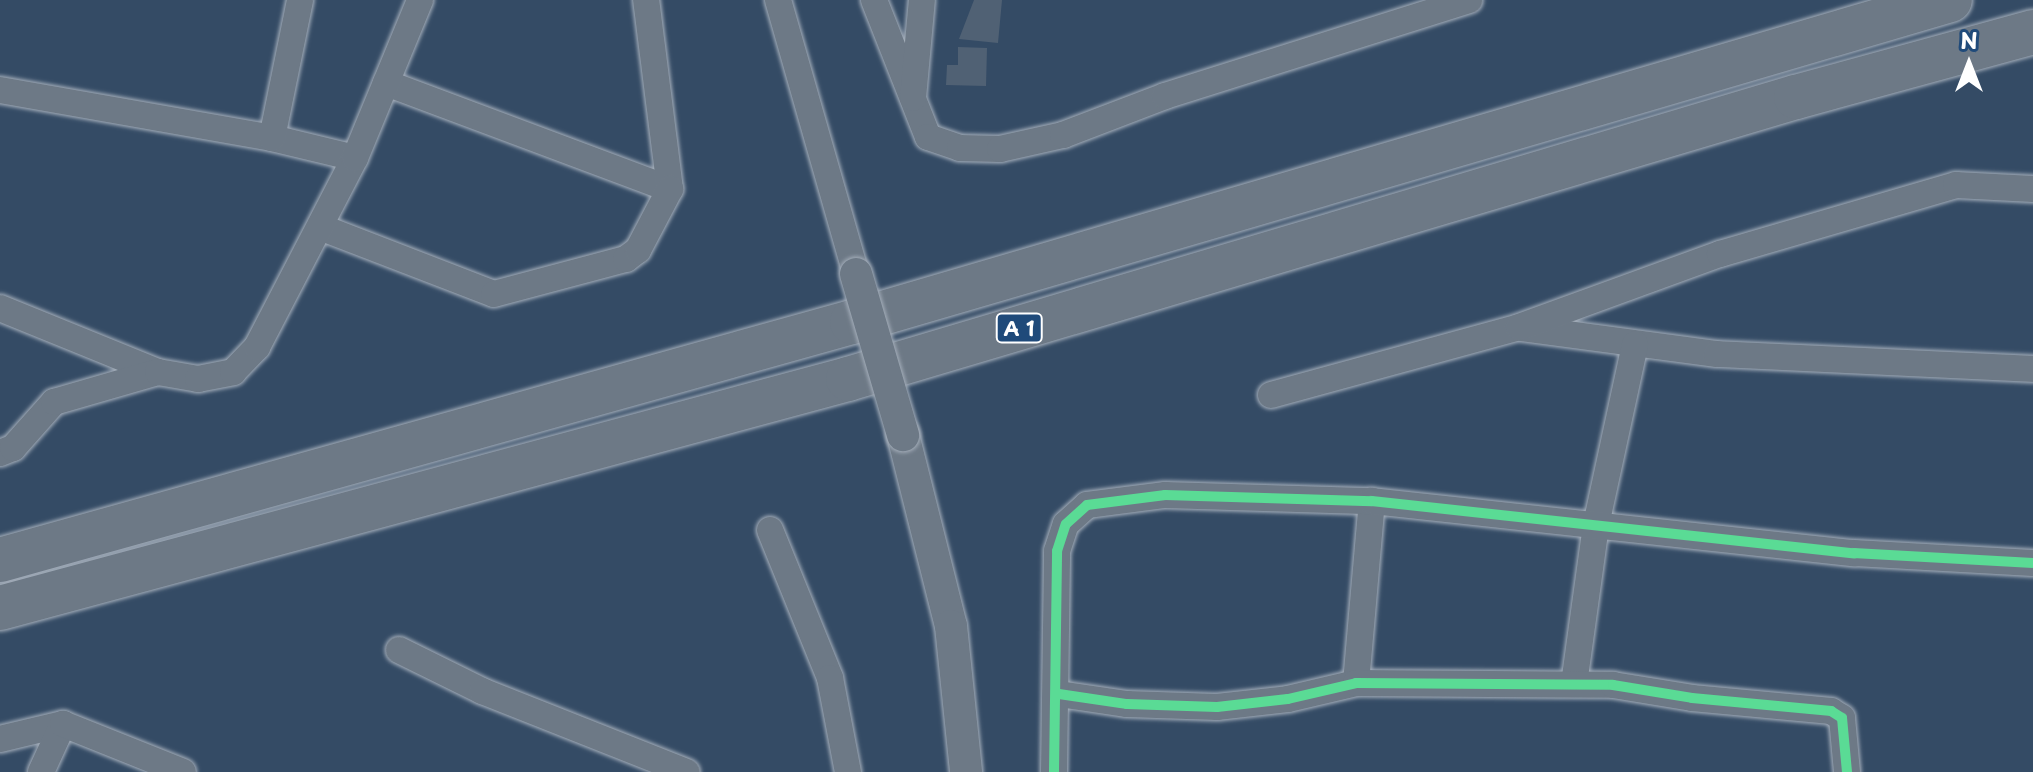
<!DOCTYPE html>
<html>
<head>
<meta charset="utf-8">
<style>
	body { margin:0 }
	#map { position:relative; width:2033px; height:772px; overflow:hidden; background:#344b65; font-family:"Playpen Sans",sans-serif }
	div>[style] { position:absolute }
	.building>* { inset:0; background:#506174 }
	.roads { filter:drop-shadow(0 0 2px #a4aeba) drop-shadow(0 0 2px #a4aeba) }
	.minor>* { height:26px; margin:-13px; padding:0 13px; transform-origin:13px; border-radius:13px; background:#6d7986 }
	.tertiary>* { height:32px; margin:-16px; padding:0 16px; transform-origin:16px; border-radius:16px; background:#6d7986 }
	.motorway>* { height:44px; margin:-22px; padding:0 22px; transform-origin:22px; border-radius:22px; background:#6d7986 }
	.bridges { filter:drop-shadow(0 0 2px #a4aeba) drop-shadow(0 0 2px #a4aeba) }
	.tertiary-bridge>* { height:32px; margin:-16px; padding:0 16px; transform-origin:16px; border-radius:16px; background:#6d7986 }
	.cycleway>* { height:10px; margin:-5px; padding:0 5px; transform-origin:5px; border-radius:5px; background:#5adb95 }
	span { translate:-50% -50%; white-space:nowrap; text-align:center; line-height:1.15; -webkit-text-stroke:7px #1f4a7a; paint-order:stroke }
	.shield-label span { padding:2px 6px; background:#1f4a7a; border:2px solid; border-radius:6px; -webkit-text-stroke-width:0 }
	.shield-label { font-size:20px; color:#fff; font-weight:700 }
	.north { position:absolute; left:1929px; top:24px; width:80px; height:80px; -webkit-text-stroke:6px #1f4a7a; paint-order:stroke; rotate:0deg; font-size:22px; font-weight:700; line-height:32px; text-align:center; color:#fff }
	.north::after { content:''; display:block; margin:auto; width:28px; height:36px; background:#fff; clip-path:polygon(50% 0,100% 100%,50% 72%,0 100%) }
</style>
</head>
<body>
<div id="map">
	<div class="building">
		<div style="clip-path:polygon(974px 0,1002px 0,998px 43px,959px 39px)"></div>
		<div style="clip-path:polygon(958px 47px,987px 48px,986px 86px,946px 85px,947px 65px,958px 65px)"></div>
	</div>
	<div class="roads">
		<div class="minor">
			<div style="left:778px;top:0;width:285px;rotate:74.1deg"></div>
			<div style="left:874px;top:0;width:147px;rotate:68.5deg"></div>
			<div style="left:928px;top:137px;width:34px;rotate:19deg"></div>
			<div style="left:960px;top:148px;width:40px;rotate:1.4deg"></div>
			<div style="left:1000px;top:149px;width:65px;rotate:-12.5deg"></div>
			<div style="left:1063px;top:135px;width:109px;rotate:-20.9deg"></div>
			<div style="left:1165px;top:96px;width:319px;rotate:-17.5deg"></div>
			<div style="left:386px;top:83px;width:303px;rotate:20.5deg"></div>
			<div style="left:670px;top:189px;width:191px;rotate:-97.2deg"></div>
			<div style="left:0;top:90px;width:276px;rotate:10deg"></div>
			<div style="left:272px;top:138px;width:85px;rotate:13.5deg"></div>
			<div style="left:913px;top:98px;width:98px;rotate:-84.8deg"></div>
			<div style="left:272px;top:138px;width:141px;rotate:-78.5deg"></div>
			<div style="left:320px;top:227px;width:186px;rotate:21.1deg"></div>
			<div style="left:494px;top:294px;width:137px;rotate:-14.9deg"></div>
			<div style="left:626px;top:259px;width:15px;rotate:-37deg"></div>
			<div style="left:638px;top:250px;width:69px;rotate:-62.3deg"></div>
			<div style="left:0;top:308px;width:170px;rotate:22.1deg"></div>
			<div style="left:1522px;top:328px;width:197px;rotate:7.6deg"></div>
			<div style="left:1717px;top:354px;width:316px;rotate:2.7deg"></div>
			<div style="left:1271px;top:395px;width:257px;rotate:-15.3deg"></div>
			<div style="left:1519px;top:327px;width:214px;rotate:-20deg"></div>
			<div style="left:1720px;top:254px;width:246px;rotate:-16.3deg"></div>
			<div style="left:1956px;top:185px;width:77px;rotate:3deg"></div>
			<div style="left:0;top:453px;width:14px;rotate:-21deg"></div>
			<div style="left:13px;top:448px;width:62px;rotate:-48.3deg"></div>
			<div style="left:54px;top:402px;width:108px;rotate:-16.1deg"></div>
			<div style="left:158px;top:372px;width:41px;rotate:9.9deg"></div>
			<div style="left:198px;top:379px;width:36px;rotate:-11deg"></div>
			<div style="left:233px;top:372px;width:35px;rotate:-46deg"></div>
			<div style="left:257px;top:347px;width:213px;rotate:-62.6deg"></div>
			<div style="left:355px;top:158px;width:171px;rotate:-67.6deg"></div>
			<div style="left:770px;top:530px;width:160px;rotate:67.9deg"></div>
			<div style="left:830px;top:678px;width:96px;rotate:79.2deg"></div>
			<div style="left:399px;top:650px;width:93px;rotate:26.3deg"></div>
			<div style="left:482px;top:691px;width:220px;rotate:21.6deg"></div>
			<div style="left:1356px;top:683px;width:183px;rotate:-85deg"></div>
			<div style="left:1574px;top:684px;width:161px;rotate:-82.1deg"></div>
			<div style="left:1596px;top:525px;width:185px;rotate:-77.8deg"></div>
			<div style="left:1059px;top:694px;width:69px;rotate:8.4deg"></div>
			<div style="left:1127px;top:704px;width:90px;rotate:1.9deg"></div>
			<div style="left:1217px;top:707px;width:71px;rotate:-6.4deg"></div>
			<div style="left:1288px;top:699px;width:70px;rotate:-13.2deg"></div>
			<div style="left:1356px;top:683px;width:257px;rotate:0.4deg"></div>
			<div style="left:1613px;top:685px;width:80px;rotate:9.3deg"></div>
			<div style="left:1692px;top:698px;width:140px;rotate:5.3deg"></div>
			<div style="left:1831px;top:711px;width:13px;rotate:32deg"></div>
			<div style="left:1842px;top:718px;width:54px;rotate:84.7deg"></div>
			<div style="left:0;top:739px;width:65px;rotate:-13.4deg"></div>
			<div style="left:41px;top:772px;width:53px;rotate:-65.4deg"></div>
			<div style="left:63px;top:724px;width:129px;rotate:21.8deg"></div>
			<div style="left:1054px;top:772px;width:221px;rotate:-89.2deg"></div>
			<div style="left:1057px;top:551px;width:28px;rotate:-72deg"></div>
			<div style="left:1066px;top:524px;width:28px;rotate:-42deg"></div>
			<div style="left:1087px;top:505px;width:79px;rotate:-7.3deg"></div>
			<div style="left:1165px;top:495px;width:207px;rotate:1.7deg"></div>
			<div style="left:1372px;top:501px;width:485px;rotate:6.2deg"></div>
			<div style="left:1854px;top:553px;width:179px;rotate:3.2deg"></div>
		</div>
		<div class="tertiary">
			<div style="left:903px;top:435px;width:197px;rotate:75.9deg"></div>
			<div style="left:951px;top:626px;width:147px;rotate:84.1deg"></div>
		</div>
		<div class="motorway">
			<div style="left:0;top:560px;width:885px;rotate:-15.61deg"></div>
			<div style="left:852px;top:322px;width:1144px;rotate:-16.34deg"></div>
			<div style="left:0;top:608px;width:878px;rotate:-15.11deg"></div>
			<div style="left:848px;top:379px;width:989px;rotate:-16.57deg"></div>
			<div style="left:1796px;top:97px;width:246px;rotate:-15.3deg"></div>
		</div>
	</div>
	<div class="bridges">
		<div class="tertiary-bridge">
			<div style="left:856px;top:274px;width:168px;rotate:73.7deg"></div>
		</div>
	</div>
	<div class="cycleway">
		<div style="left:1059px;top:694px;width:69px;rotate:8.4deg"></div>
		<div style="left:1127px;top:704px;width:90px;rotate:1.9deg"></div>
		<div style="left:1217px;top:707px;width:71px;rotate:-6.4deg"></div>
		<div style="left:1288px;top:699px;width:70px;rotate:-13.2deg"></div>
		<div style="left:1356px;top:683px;width:257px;rotate:0.4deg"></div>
		<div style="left:1613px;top:685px;width:80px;rotate:9.3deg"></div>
		<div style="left:1692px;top:698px;width:140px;rotate:5.3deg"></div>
		<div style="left:1831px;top:711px;width:13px;rotate:32deg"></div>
		<div style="left:1842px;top:718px;width:54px;rotate:84.7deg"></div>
		<div style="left:1054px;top:772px;width:221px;rotate:-89.2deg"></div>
		<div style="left:1057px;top:551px;width:28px;rotate:-72deg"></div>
		<div style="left:1066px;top:524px;width:28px;rotate:-42deg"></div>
		<div style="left:1087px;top:505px;width:79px;rotate:-7.3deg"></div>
		<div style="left:1165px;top:495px;width:207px;rotate:1.7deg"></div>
		<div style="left:1372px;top:501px;width:485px;rotate:6.2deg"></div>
		<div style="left:1854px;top:553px;width:179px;rotate:3.2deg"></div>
	</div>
	<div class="shield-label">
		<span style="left:1019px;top:328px">A 1</span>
	</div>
	<div class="north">N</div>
</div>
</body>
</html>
